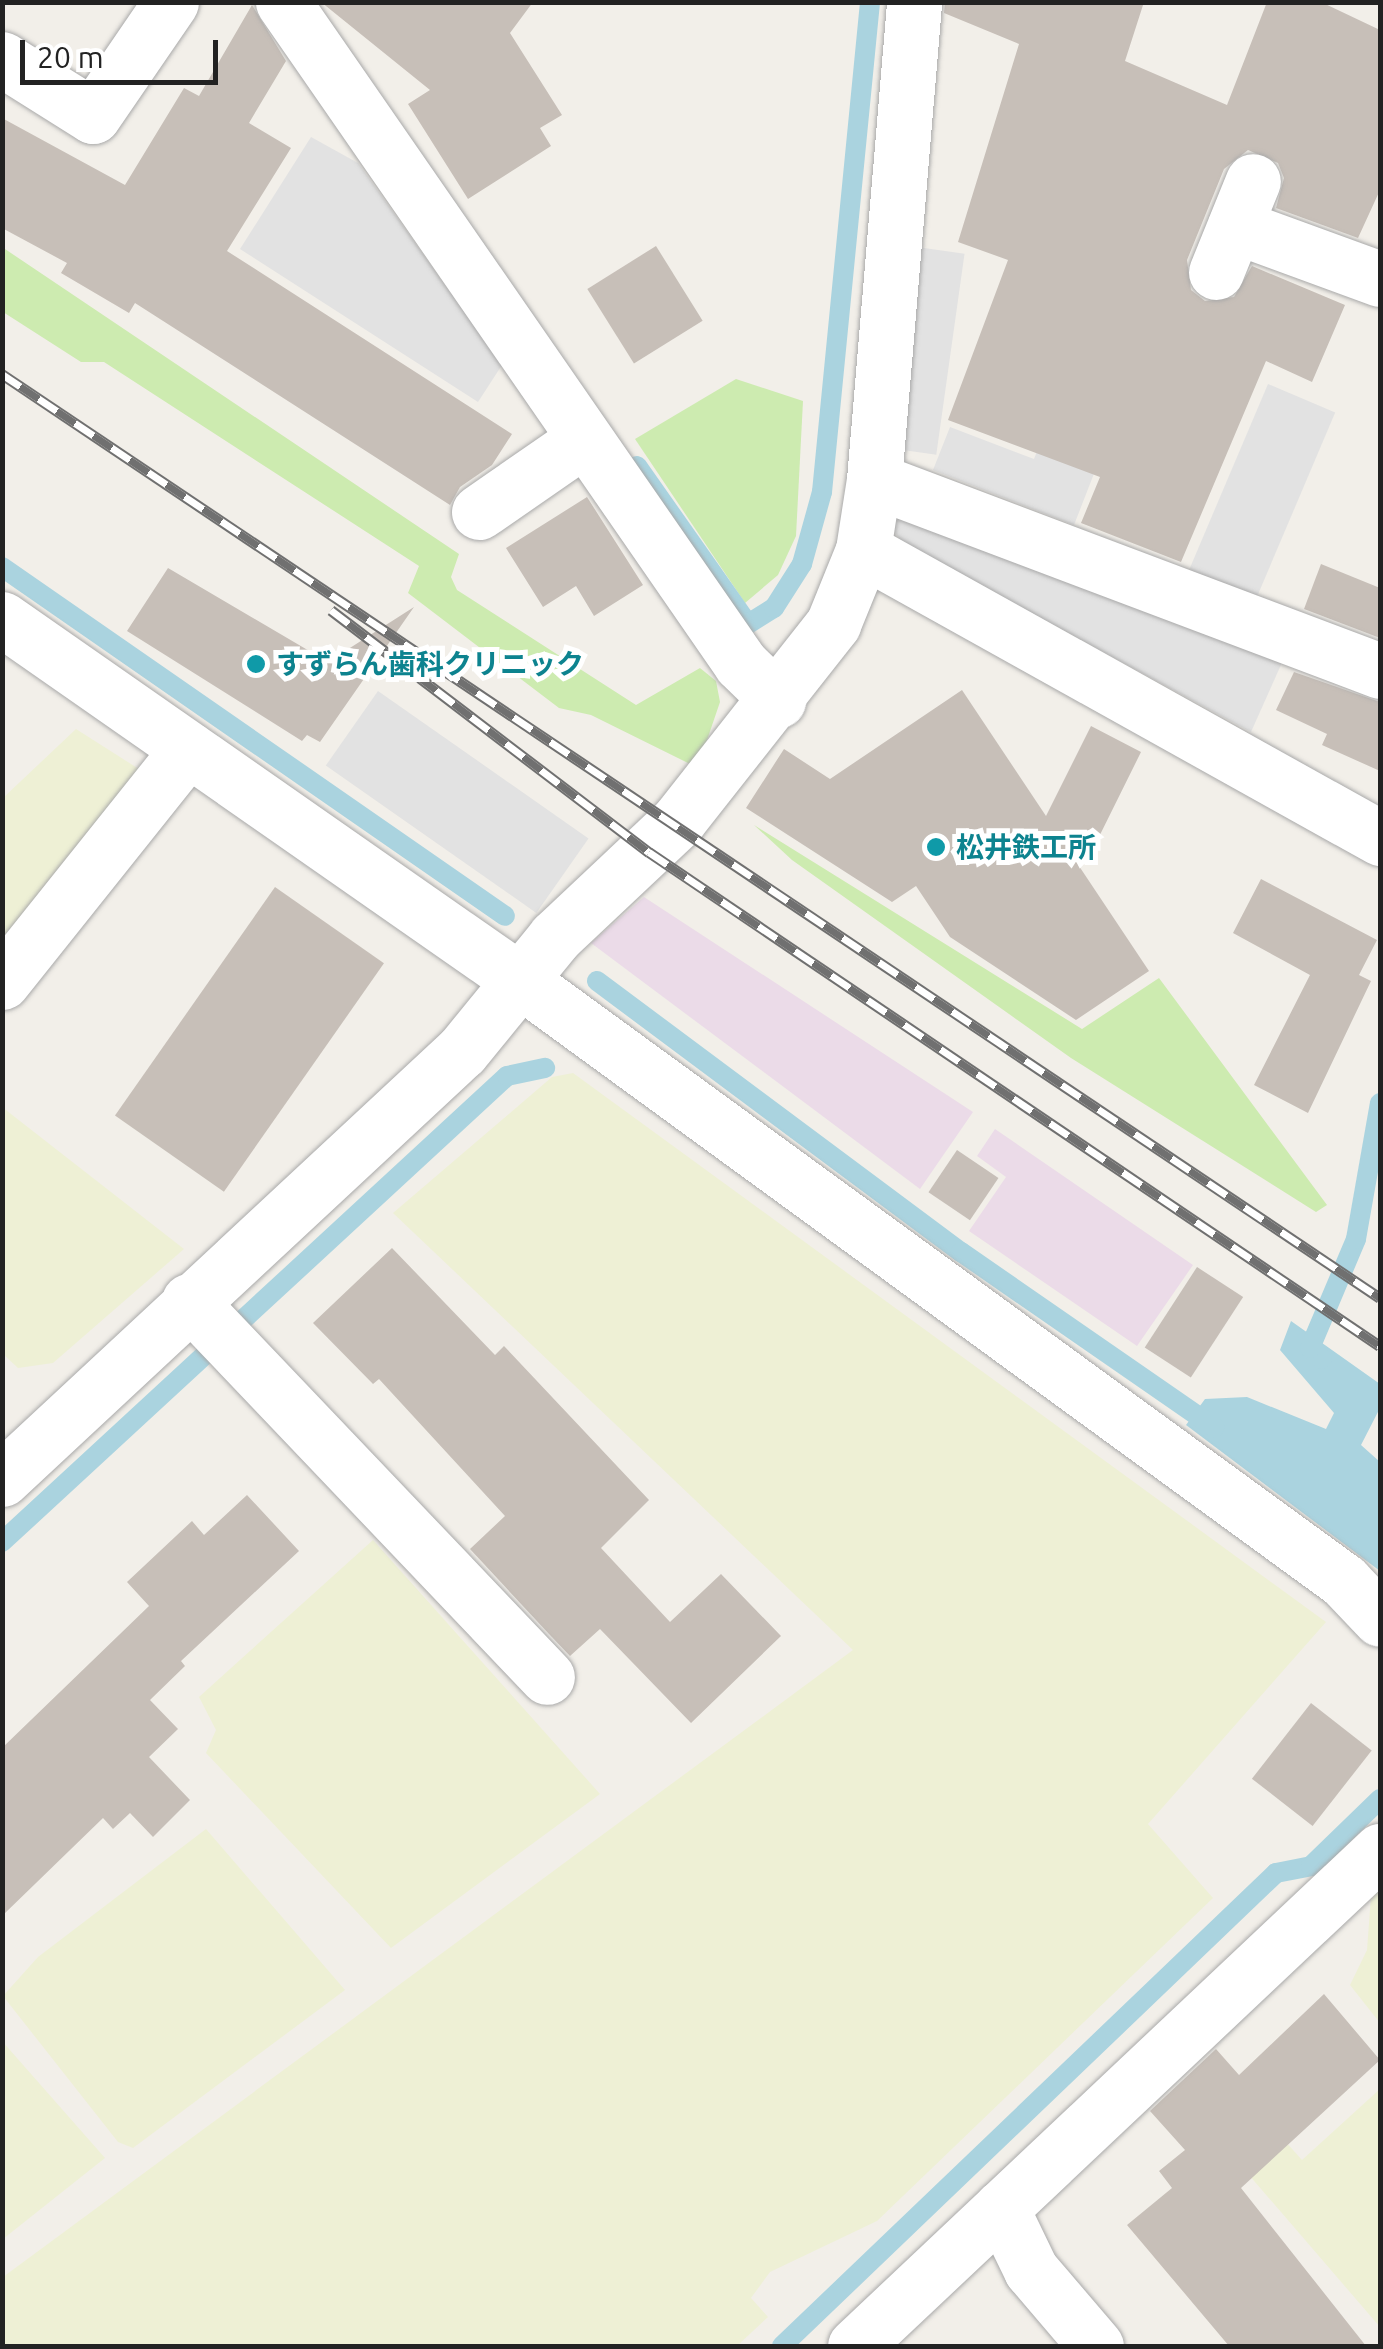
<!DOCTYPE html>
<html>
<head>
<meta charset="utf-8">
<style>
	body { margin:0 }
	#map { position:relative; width:1383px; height:2349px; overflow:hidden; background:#f2efe9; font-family:Ubuntu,"Noto Sans JP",sans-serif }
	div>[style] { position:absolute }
	.industrial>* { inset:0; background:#ebdbe8 }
	.farmland>* { inset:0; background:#eef0d5 }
	.grass>* { inset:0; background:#cdebb0 }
	.parking>* { inset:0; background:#e2e2e2; transform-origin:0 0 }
	.water>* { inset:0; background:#aad3df }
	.stream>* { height:20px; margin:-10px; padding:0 10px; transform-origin:10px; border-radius:10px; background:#aad3df }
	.building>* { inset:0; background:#c7bfb8; transform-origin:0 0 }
	.roads { filter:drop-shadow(0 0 2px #a9a9a9) drop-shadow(0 0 2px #a9a9a9) }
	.minor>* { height:55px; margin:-27.5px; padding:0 27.5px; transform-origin:27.5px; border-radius:27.5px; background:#fff }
	.rail>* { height:11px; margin-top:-5.5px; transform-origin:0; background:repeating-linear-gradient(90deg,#fff 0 22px,#707070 0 44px); box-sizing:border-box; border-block:2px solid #707070 }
	.dots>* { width:28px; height:28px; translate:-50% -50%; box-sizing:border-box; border:5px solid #fff; border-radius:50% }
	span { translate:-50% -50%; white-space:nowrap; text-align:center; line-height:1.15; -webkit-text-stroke:10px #fff; paint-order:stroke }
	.culture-label { font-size:28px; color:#0d838f; font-weight:700 }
	.left { translate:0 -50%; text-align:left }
	.frame { position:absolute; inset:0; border:5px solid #222; pointer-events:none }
	.scale { position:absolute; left:20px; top:40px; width:198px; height:45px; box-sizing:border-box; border:5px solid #222; border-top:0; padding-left:12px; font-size:30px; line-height:35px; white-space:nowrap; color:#222; -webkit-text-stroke:8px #fff; paint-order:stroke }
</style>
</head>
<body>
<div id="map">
	<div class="industrial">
		<div style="clip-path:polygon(644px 897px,973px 1112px,920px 1189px,591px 943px)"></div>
		<div style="clip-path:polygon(995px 1129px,1193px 1265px,1137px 1346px,969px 1231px,1006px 1177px,977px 1156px)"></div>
	</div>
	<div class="farmland">
		<div style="clip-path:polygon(76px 729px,142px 771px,3px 945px,3px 798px)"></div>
		<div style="clip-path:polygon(573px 1073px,1326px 1622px,1148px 1824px,1213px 1898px,877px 2221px,770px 2272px,751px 2298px,768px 2317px,737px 2346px,3px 2346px,3px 2277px,853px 1650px,393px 1213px,552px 1077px)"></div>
		<div style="clip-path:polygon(2px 1107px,184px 1249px,53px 1363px,18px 1368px,3px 1354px)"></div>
		<div style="clip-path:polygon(373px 1540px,600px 1794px,391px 1948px,206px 1753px,216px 1730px,199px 1697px)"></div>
		<div style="clip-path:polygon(206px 1829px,345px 1990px,133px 2148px,118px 2142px,3px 1996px,38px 1957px)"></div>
		<div style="clip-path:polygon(1380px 1886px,1380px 2023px,1350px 1985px,1367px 1950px,1371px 1896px)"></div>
		<div style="clip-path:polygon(2px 2041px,105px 2158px,3px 2239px,2px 2239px)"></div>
		<div style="clip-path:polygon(1380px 2089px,1380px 2327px,1224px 2146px,1259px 2112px,1302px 2160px)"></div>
	</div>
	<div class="grass">
		<div style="clip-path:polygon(2px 247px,459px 554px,451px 577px,457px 590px,636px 705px,700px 668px,716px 681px,720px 702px,705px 746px,690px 764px,591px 715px,559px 708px,408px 593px,419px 566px,104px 362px,81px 362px,3px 312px)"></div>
		<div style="clip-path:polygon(736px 379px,803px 401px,796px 536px,778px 575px,745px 603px,635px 439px)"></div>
		<div style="clip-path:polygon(754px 825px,1082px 1029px,1159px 978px,1327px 1205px,1316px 1212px,1071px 1058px,792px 860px)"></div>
	</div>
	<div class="parking">
		<div style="clip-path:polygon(311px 137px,358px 163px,502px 365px,478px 402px,240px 249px)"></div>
		<div style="left:917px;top:247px;width:48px;height:203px;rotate:8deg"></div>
		<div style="clip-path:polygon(1091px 313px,1148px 335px,1074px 525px,933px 470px,950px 427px,1034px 459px)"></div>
		<div style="left:1268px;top:384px;width:73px;height:205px;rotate:23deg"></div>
		<div style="clip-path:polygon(892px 502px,1288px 649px,1251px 732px,902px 543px,891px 526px)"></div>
		<div style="left:378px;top:691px;width:257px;height:91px;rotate:35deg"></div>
	</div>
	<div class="water">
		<div style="clip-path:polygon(1291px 1321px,1380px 1384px,1380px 1408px,1361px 1445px,1380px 1462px,1380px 1571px,1186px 1425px,1205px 1399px,1247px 1397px,1326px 1429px,1334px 1413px,1280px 1350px)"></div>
	</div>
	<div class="stream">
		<div style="left:637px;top:466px;width:193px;rotate:54.9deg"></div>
		<div style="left:748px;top:624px;width:31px;rotate:-32deg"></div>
		<div style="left:774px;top:608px;width:52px;rotate:-57.5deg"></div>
		<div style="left:802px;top:564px;width:75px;rotate:-74.5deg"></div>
		<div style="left:822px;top:492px;width:492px;rotate:-84.4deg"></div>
		<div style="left:2px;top:567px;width:612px;rotate:34.75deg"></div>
		<div style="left:597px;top:981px;width:454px;rotate:36.7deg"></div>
		<div style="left:961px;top:1252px;width:308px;rotate:34.7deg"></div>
		<div style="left:1322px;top:1359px;width:16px;rotate:-137deg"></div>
		<div style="left:1310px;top:1348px;width:118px;rotate:-67.1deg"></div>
		<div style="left:1356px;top:1239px;width:138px;rotate:-80deg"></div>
		<div style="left:2px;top:1542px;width:687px;rotate:-42.7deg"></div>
		<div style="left:507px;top:1076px;width:39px;rotate:-12deg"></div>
		<div style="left:782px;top:2346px;width:684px;rotate:-43.76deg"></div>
		<div style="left:1276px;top:1873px;width:36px;rotate:-11deg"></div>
		<div style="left:1311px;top:1866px;width:96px;rotate:-44.2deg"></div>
	</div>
	<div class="building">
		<div style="clip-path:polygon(321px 2px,533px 2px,510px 33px,562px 115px,540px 128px,551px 146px,468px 199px,408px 104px,430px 90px)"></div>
		<div style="clip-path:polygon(945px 2px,1144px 2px,1125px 61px,1227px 105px,1267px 2px,1321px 2px,1380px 30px,1380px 190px,1358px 238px,1276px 208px,1284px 178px,1278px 163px,1248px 150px,1224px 169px,1187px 260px,1191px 290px,1205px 301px,1234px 297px,1252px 266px,1345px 305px,1312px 382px,1266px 361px,1181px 562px,1081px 523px,1100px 477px,948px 420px,1008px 260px,958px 242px,1019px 44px,944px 13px)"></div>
		<div style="clip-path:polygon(252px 5px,286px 61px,249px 123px,291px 148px,227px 251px,512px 434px,492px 465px,460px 487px,450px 505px,135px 303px,129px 313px,61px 273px,67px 263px,2px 228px,2px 118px,125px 185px,184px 88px,199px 96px)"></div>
		<div style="left:656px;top:246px;width:88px;height:81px;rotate:58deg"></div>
		<div style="clip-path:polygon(587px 497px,643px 585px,594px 616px,576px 586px,543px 607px,506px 548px)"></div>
		<div style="clip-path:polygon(1321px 564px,1380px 588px,1380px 638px,1304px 609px)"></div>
		<div style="clip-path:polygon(168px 568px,328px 662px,414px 607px,320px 742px,307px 735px,302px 741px,127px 631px)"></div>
		<div style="clip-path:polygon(1294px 672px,1380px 702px,1380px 771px,1322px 745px,1327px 734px,1276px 710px)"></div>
		<div style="clip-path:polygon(962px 690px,1046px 816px,1091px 726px,1141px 752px,1088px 859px,1067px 848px,1149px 971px,1076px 1020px,950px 937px,916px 886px,892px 902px,746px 808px,784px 749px,830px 779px)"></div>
		<div style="clip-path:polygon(1261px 879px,1377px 940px,1359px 975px,1371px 981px,1308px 1113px,1254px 1085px,1310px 975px,1233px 933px)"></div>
		<div style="left:275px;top:887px;width:133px;height:279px;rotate:35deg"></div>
		<div style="left:957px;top:1150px;width:50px;height:51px;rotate:34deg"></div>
		<div style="clip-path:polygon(392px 1248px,495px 1355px,504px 1346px,649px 1500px,601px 1548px,670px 1622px,721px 1574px,781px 1636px,691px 1723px,600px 1629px,570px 1656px,549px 1634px,470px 1549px,505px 1516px,379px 1379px,373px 1384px,313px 1323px)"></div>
		<div style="left:1197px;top:1267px;width:55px;height:96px;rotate:33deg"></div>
		<div style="clip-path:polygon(247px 1495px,299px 1551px,181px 1661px,185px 1666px,150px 1700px,178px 1729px,149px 1757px,190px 1800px,153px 1837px,130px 1813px,113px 1829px,103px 1818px,2px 1916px,2px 1748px,149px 1606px,127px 1582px,192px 1521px,204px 1535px)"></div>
		<div style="left:1311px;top:1703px;width:77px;height:96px;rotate:38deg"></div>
		<div style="clip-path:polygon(1324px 1994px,1380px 2060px,1241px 2188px,1366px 2346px,1229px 2346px,1127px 2225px,1172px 2188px,1159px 2171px,1185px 2150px,1150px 2111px,1216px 2049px,1239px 2075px)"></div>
	</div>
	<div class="roads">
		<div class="minor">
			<div style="left:283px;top:2px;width:805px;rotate:55.32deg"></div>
			<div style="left:741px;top:664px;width:52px;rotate:44.2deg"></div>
			<div style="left:2px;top:59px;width:107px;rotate:32.1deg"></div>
			<div style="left:93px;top:116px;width:138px;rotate:-55.6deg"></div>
			<div style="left:1235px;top:226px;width:154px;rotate:20.1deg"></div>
			<div style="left:1216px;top:272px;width:98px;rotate:-67.9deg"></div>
			<div style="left:874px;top:480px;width:541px;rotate:20.68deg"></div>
			<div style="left:479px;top:512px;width:126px;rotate:-34.7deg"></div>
			<div style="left:863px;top:550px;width:592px;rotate:29.12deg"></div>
			<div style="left:2px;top:619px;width:633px;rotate:34.9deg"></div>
			<div style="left:521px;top:981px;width:1018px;rotate:36.09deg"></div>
			<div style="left:1344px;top:1581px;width:52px;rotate:46.5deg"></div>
			<div style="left:2px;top:982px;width:298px;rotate:-51.4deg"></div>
			<div style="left:189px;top:1301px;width:519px;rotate:46.4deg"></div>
			<div style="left:2px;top:1479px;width:628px;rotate:-42.94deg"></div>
			<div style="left:462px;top:1051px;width:147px;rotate:-50.8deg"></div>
			<div style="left:555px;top:937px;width:169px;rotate:-43.3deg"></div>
			<div style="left:678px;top:821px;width:251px;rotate:-51.8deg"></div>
			<div style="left:833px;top:624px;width:80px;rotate:-67.9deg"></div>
			<div style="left:863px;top:550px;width:71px;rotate:-81.1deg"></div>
			<div style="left:874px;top:480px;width:480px;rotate:-85.2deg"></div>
			<div style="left:1001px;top:2208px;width:69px;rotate:64.2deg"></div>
			<div style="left:1031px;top:2270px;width:100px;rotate:49.5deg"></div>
			<div style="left:855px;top:2346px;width:722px;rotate:-43.32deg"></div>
		</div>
	</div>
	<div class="rail">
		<div style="left:2px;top:374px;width:1659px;rotate:33.84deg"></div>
		<div style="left:331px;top:610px;width:400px;rotate:37.3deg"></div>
		<div style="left:649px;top:852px;width:882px;rotate:34.05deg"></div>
	</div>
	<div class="dots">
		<div style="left:256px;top:664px;background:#0f9aa8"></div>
		<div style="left:936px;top:847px;background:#0f9aa8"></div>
	</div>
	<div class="culture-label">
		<span class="left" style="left:276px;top:664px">すずらん歯科クリニック</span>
		<span class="left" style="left:956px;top:847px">松井鉄工所</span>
	</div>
	<div class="frame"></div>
	<div class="scale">20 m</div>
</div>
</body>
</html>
